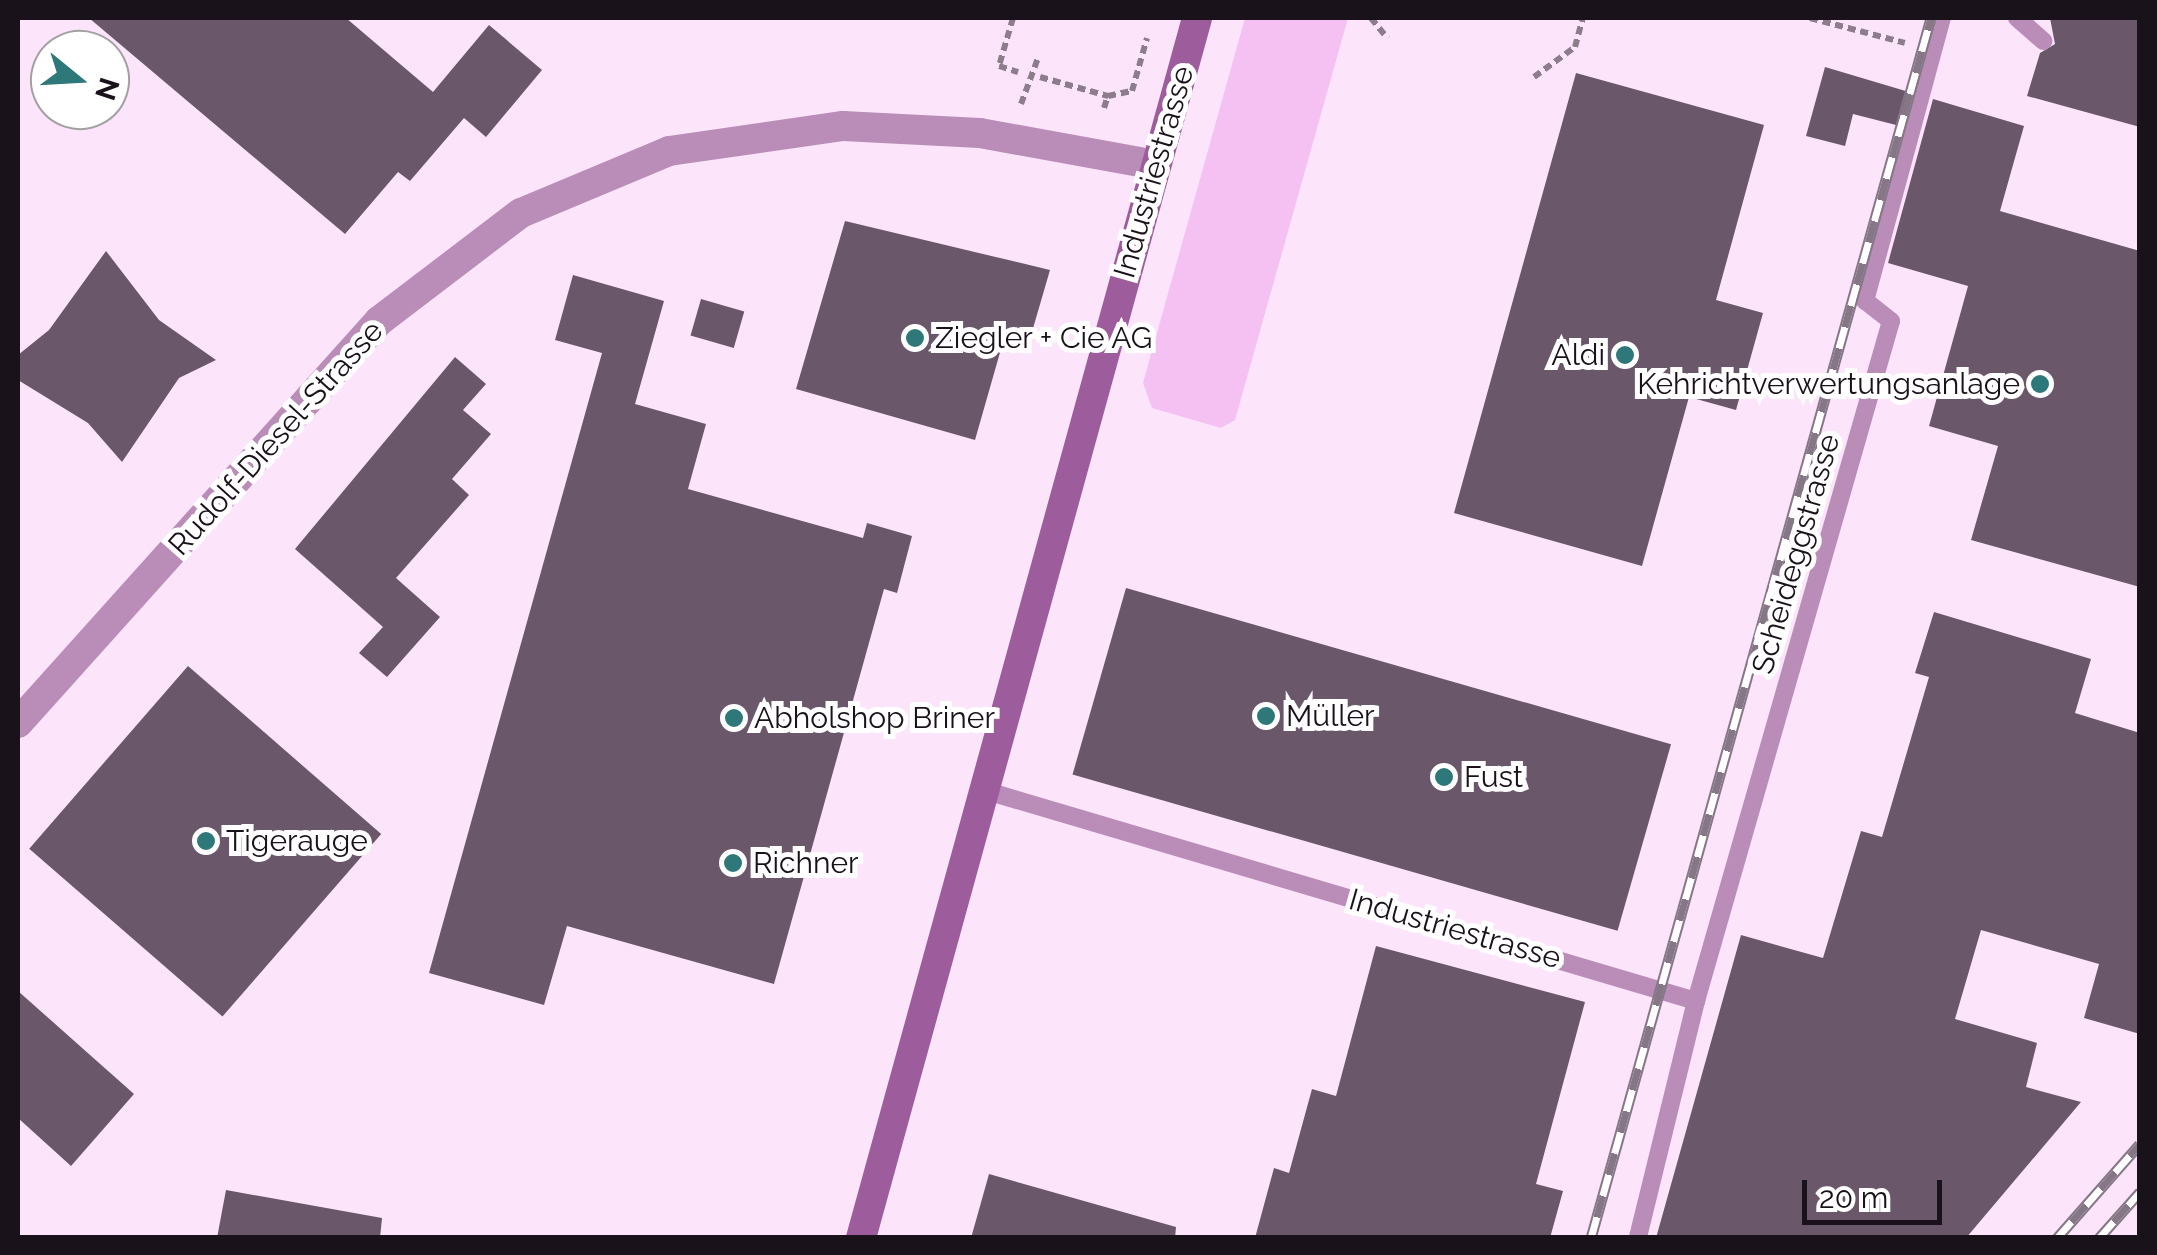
<!DOCTYPE html>
<html>
<head>
<meta charset="utf-8">
<style>
	body { margin:0 }
	#map { position:relative; width:2157px; height:1255px; overflow:hidden; background:#fce5fb; font-family:Raleway,sans-serif }
	div>[style] { position:absolute }
	.green>* { inset:0; background:#f4c1f2 }
	.building>* { inset:0; background:#6a576a; transform-origin:0 0 }
	.path>* { height:6px; margin-top:-3px; transform-origin:0; background:repeating-linear-gradient(90deg,#8d7d8c 0 8px,transparent 0 13px) }
	.lane>* { height:18px; margin:-9px; padding:0 9px; transform-origin:9px; border-radius:9px; background:#b98db7 }
	.street>* { height:30px; margin:-15px; padding:0 15px; transform-origin:15px; border-radius:15px; background:#b98db7 }
	.secondary>* { height:30px; margin:-15px; padding:0 15px; transform-origin:15px; border-radius:15px; background:#9d5d9c }
	.rail>* { height:11px; margin-top:-5.5px; transform-origin:0; background:repeating-linear-gradient(90deg,#fff 0 22px,#867786 0 44px); box-sizing:border-box; border-block:2px solid #867786 }
	.dots>* { width:28px; height:28px; translate:-50% -50%; box-sizing:border-box; border:5px solid #fff; border-radius:50% }
	span { translate:-50% -50%; white-space:nowrap; text-align:center; line-height:1.15; -webkit-text-stroke:10px #fff; paint-order:stroke }
	.street-label { font-size:30px; color:#1a121a }
	.poi-label { font-size:30px; color:#1a121a }
	.left { translate:0 -50%; text-align:left }
	.right { translate:-100% -50%; text-align:right }
	.frame { position:absolute; inset:0; border:20px solid #1a121a; pointer-events:none }
	.north { position:absolute; left:30px; top:30px; width:100px; height:100px; box-sizing:border-box; background:#fff; border:2px solid #a3a0a3; border-radius:50%; rotate:108deg; font-size:28px; font-weight:700; line-height:40px; text-align:center; color:#1a121a }
	.north::after { content:''; display:block; margin:auto; width:35px; height:45px; background:#2f787a; clip-path:polygon(50% 0,100% 100%,50% 72%,0 100%) }
	.scale { position:absolute; left:1802px; top:1180px; width:140px; height:45px; box-sizing:border-box; border:5px solid #1a121a; border-top:0; padding-left:12px; font-size:30px; line-height:35px; white-space:nowrap; color:#1a121a; -webkit-text-stroke:8px #fff; paint-order:stroke }
</style>
</head>
<body>
<div id="map">
	<div class="green">
		<div style="clip-path:polygon(1245px 18px,1348px 18px,1235px 420px,1221px 428px,1152px 408px,1143px 383px)"></div>
	</div>
	<div class="building">
		<div style="clip-path:polygon(89px 18px,346px 18px,433px 92px,489px 25px,542px 70px,486px 137px,464px 118px,410px 181px,398px 172px,345px 234px)"></div>
		<div style="clip-path:polygon(2050px 18px,2140px 18px,2140px 127px,2027px 96px,2040px 53px,2055px 44px)"></div>
		<div style="clip-path:polygon(1825px 67px,1909px 92px,1900px 126px,1853px 114px,1845px 146px,1806px 136px)"></div>
		<div style="clip-path:polygon(1576px 73px,1764px 125px,1716px 300px,1763px 313px,1736px 410px,1689px 397px,1642px 566px,1454px 513px)"></div>
		<div style="clip-path:polygon(1933px 99px,2024px 126px,2000px 211px,2140px 251px,2140px 587px,1971px 540px,1998px 446px,1929px 426px,1968px 286px,1888px 263px)"></div>
		<div style="clip-path:polygon(845px 221px,1050px 270px,1027px 349px,1003px 342px,975px 440px,796px 389px)"></div>
		<div style="clip-path:polygon(106px 251px,159px 320px,216px 360px,179px 378px,122px 462px,88px 423px,18px 380px,18px 355px,49px 330px)"></div>
		<div style="clip-path:polygon(573px 275px,664px 301px,635px 404px,706px 424px,688px 489px,863px 538px,867px 523px,912px 536px,897px 593px,884px 589px,774px 984px,567px 926px,544px 1005px,429px 973px,602px 353px,555px 340px)"></div>
		<div style="left:701px;top:299px;width:45px;height:38px;rotate:16deg"></div>
		<div style="clip-path:polygon(455px 357px,486px 384px,463px 410px,491px 434px,452px 479px,469px 495px,396px 578px,440px 617px,387px 677px,359px 653px,383px 627px,295px 549px)"></div>
		<div style="left:1126px;top:588px;width:567px;height:194px;rotate:16deg"></div>
		<div style="clip-path:polygon(1934px 612px,2091px 659px,2075px 713px,2140px 733px,2140px 1034px,2084px 1018px,2099px 964px,1981px 930px,1955px 1019px,2037px 1043px,2026px 1087px,2081px 1102px,1966px 1238px,1656px 1238px,1741px 935px,1823px 958px,1861px 831px,1882px 837px,1929px 677px,1915px 673px)"></div>
		<div style="left:188px;top:666px;width:256px;height:242px;rotate:41deg"></div>
		<div style="clip-path:polygon(1376px 946px,1585px 1002px,1536px 1184px,1563px 1191px,1550px 1238px,1255px 1238px,1274px 1168px,1289px 1173px,1312px 1089px,1336px 1096px)"></div>
		<div style="clip-path:polygon(18px 991px,134px 1094px,71px 1166px,18px 1118px)"></div>
		<div style="clip-path:polygon(989px 1174px,1176px 1227px,1175px 1238px,971px 1238px)"></div>
		<div style="clip-path:polygon(226px 1190px,382px 1218px,380px 1238px,217px 1238px)"></div>
	</div>
	<div class="path">
		<div style="left:1013px;top:18px;width:50px;rotate:106.3deg"></div>
		<div style="left:999px;top:66px;width:20px;rotate:18deg"></div>
		<div style="left:1371px;top:18px;width:26px;rotate:51deg"></div>
		<div style="left:1810px;top:18px;width:98px;rotate:14.7deg"></div>
		<div style="left:1040px;top:77px;width:71px;rotate:15.6deg"></div>
		<div style="left:1108px;top:96px;width:25px;rotate:-12deg"></div>
		<div style="left:1132px;top:91px;width:55px;rotate:-74.2deg"></div>
		<div style="left:1534px;top:77px;width:51px;rotate:-36.2deg"></div>
		<div style="left:1575px;top:47px;width:30px;rotate:-75deg"></div>
		<div style="left:1021px;top:104px;width:49px;rotate:-69.7deg"></div>
		<div style="left:1104px;top:108px;width:13px;rotate:-72deg"></div>
	</div>
	<div class="lane">
		<div style="left:2017px;top:18px;width:35px;rotate:41deg"></div>
		<div style="left:980px;top:789px;width:747px;rotate:16.49deg"></div>
		<div style="left:1696px;top:1001px;width:244px;rotate:103.8deg"></div>
		<div style="left:1696px;top:1001px;width:707px;rotate:-74deg"></div>
		<div style="left:1891px;top:321px;width:33px;rotate:-142deg"></div>
		<div style="left:1865px;top:301px;width:293px;rotate:-74.8deg"></div>
	</div>
	<div class="street">
		<div style="left:18px;top:723px;width:540px;rotate:-48.08deg"></div>
		<div style="left:379px;top:321px;width:178px;rotate:-37.3deg"></div>
		<div style="left:521px;top:213px;width:160px;rotate:-22.7deg"></div>
		<div style="left:669px;top:151px;width:176px;rotate:-8.2deg"></div>
		<div style="left:843px;top:126px;width:137px;rotate:2.9deg"></div>
		<div style="left:980px;top:133px;width:179px;rotate:10.3deg"></div>
	</div>
	<div class="secondary">
		<div style="left:861px;top:1238px;width:1265px;rotate:-74.6deg"></div>
	</div>
	<div class="rail">
		<div style="left:1591px;top:1238px;width:1266px;rotate:-74.43deg"></div>
		<div style="left:2057px;top:1238px;width:125px;rotate:-48.6deg"></div>
		<div style="left:2099px;top:1238px;width:62px;rotate:-48.3deg"></div>
	</div>
	<div class="dots">
		<div style="left:915px;top:338px;background:#2f787a"></div>
		<div style="left:1625px;top:355px;background:#2f787a"></div>
		<div style="left:2040px;top:384px;background:#2f787a"></div>
		<div style="left:1266px;top:716px;background:#2f787a"></div>
		<div style="left:734px;top:718px;background:#2f787a"></div>
		<div style="left:1444px;top:777px;background:#2f787a"></div>
		<div style="left:206px;top:841px;background:#2f787a"></div>
		<div style="left:733px;top:863px;background:#2f787a"></div>
	</div>
	<div class="street-label">
		<span style="left:1154px;top:172px;rotate:-74deg">Industriestrasse</span>
		<span style="left:276px;top:438px;rotate:-48deg">Rudolf-Diesel-Strasse</span>
		<span style="left:1796px;top:554px;rotate:-74deg">Scheideggstrasse</span>
		<span style="left:1455px;top:929px;rotate:16deg">Industriestrasse</span>
	</div>
	<div class="poi-label">
		<span class="left" style="left:935px;top:338px">Ziegler + Cie AG</span>
		<span class="right" style="left:1605px;top:355px">Aldi</span>
		<span class="right" style="left:2020px;top:384px">Kehrichtverwertungsanlage</span>
		<span class="left" style="left:1286px;top:716px">Müller</span>
		<span class="left" style="left:754px;top:718px">Abholshop Briner</span>
		<span class="left" style="left:1464px;top:777px">Fust</span>
		<span class="left" style="left:226px;top:841px">Tigerauge</span>
		<span class="left" style="left:753px;top:863px">Richner</span>
	</div>
	<div class="frame"></div>
	<div class="north">N</div>
	<div class="scale">20 m</div>
</div>
</body>
</html>
